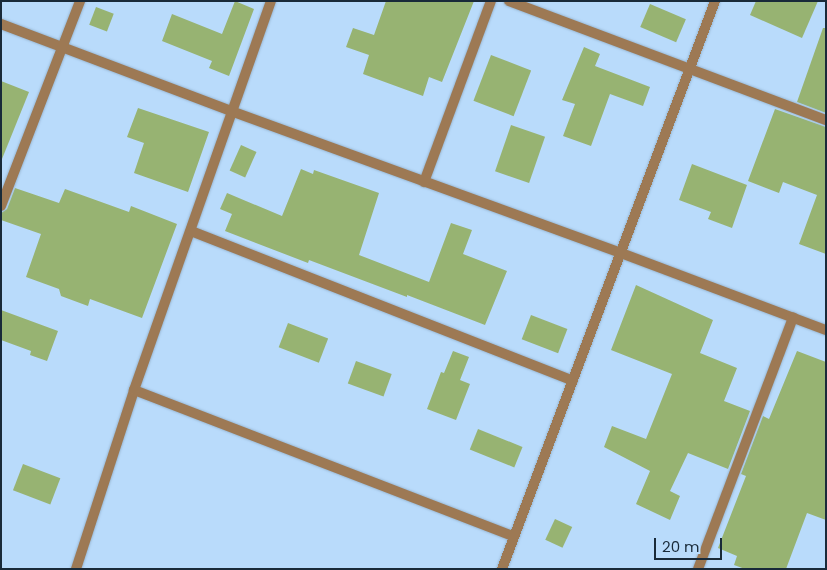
<!DOCTYPE html>
<html>
<head>
<meta charset="utf-8">
<style>
	body { margin:0 }
	#map { position:relative; width:827px; height:570px; overflow:hidden; background:#b9dbfb; font-family:Poppins,sans-serif }
	div>[style] { position:absolute }
	.building>* { inset:0; background:#97b372; transform-origin:0 0 }
	.roads { filter:drop-shadow(0 0 1px #99b8d4) drop-shadow(0 0 1px #99b8d4) }
	.street>* { height:10px; margin:-5px; padding:0 5px; transform-origin:5px; border-radius:5px; background:#9d7954 }
	span { translate:-50% -50%; white-space:nowrap; text-align:center; line-height:1.15; -webkit-text-stroke:4.5px #b9dbfb; paint-order:stroke }
	.frame { position:absolute; inset:0; border:2px solid #192a39; pointer-events:none }
	.scale { position:absolute; left:654px; top:538px; width:68px; height:22px; box-sizing:border-box; border:2px solid #192a39; border-top:0; padding-left:6px; font-size:15px; line-height:18px; white-space:nowrap; color:#192a39; -webkit-text-stroke:4px #b9dbfb; paint-order:stroke }
</style>
</head>
<body>
<div id="map">
	<div class="building">
		<div style="clip-path:polygon(235px 1px,254px 9px,229px 76px,209px 68px,212px 61px,162px 41px,172px 14px,222px 34px)"></div>
		<div style="clip-path:polygon(386px 1px,474px 1px,442px 82px,429px 77px,423px 96px,363px 74px,369px 55px,346px 47px,353px 28px,374px 35px)"></div>
		<div style="clip-path:polygon(756px 1px,818px 1px,802px 38px,750px 15px)"></div>
		<div style="left:650px;top:4px;width:39px;height:25px;rotate:23deg"></div>
		<div style="left:96px;top:7px;width:19px;height:19px;rotate:21deg"></div>
		<div style="clip-path:polygon(823px 28px,826px 28px,826px 113px,797px 102px)"></div>
		<div style="clip-path:polygon(584px 47px,600px 54px,595px 66px,650px 87px,643px 106px,610px 94px,591px 146px,563px 136px,575px 104px,562px 100px)"></div>
		<div style="left:491px;top:55px;width:43px;height:49px;rotate:21deg"></div>
		<div style="clip-path:polygon(1px 81px,29px 92px,2px 159px,1px 159px)"></div>
		<div style="clip-path:polygon(138px 108px,209px 132px,188px 192px,134px 173px,144px 143px,127px 137px)"></div>
		<div style="clip-path:polygon(775px 109px,826px 127px,826px 254px,799px 244px,817px 195px,783px 182px,779px 193px,748px 181px)"></div>
		<div style="left:511px;top:125px;width:36px;height:49px;rotate:19deg"></div>
		<div style="left:241px;top:145px;width:17px;height:28px;rotate:24deg"></div>
		<div style="clip-path:polygon(692px 164px,747px 185px,732px 228px,708px 219px,711px 212px,679px 200px)"></div>
		<div style="clip-path:polygon(301px 169px,313px 174px,314px 170px,379px 193px,359px 255px,429px 282px,451px 223px,472px 230px,463px 254px,507px 271px,485px 325px,407px 295px,407px 297px,309px 260px,308px 263px,225px 231px,232px 214px,220px 209px,227px 193px,282px 216px)"></div>
		<div style="clip-path:polygon(15px 188px,59px 203px,65px 189px,129px 212px,131px 206px,177px 224px,142px 318px,90px 299px,88px 306px,61px 296px,59px 289px,26px 277px,41px 234px,1px 220px,1px 213px,7px 209px)"></div>
		<div style="clip-path:polygon(636px 285px,713px 320px,700px 353px,737px 368px,724px 401px,750px 411px,728px 469px,688px 453px,670px 491px,680px 496px,670px 520px,636px 504px,650px 471px,604px 447px,612px 426px,646px 439px,672px 374px,611px 350px)"></div>
		<div style="clip-path:polygon(1px 310px,58px 331px,47px 361px,30px 355px,31px 351px,1px 340px)"></div>
		<div style="left:531px;top:315px;width:39px;height:26px;rotate:21deg"></div>
		<div style="left:288px;top:323px;width:43px;height:26px;rotate:21deg"></div>
		<div style="clip-path:polygon(453px 351px,469px 357px,460px 380px,470px 384px,456px 420px,427px 409px,441px 372px,444px 373px)"></div>
		<div style="clip-path:polygon(797px 351px,826px 362px,826px 520px,807px 513px,786px 569px,745px 569px,734px 565px,737px 556px,718px 548px,746px 476px,741px 474px,763px 416px,769px 419px)"></div>
		<div style="left:356px;top:361px;width:38px;height:24px;rotate:20deg"></div>
		<div style="left:478px;top:429px;width:48px;height:22px;rotate:22deg"></div>
		<div style="left:23px;top:464px;width:40px;height:28px;rotate:21deg"></div>
		<div style="left:555px;top:519px;width:19px;height:23px;rotate:25deg"></div>
	</div>
	<div class="roads">
		<div class="street">
			<div style="left:509px;top:1px;width:339px;rotate:20.6deg"></div>
			<div style="left:1px;top:24px;width:246px;rotate:20.7deg"></div>
			<div style="left:231px;top:111px;width:415px;rotate:20deg"></div>
			<div style="left:621px;top:253px;width:219px;rotate:20.6deg"></div>
			<div style="left:424px;top:182px;width:193px;rotate:-69.7deg"></div>
			<div style="left:1px;top:206px;width:220px;rotate:-68.9deg"></div>
			<div style="left:191px;top:231px;width:410px;rotate:21.4deg"></div>
			<div style="left:134px;top:390px;width:406px;rotate:21.1deg"></div>
			<div style="left:76px;top:569px;width:188px;rotate:-72deg"></div>
			<div style="left:134px;top:390px;width:412px;rotate:-70.6deg"></div>
			<div style="left:502px;top:569px;width:607px;rotate:-69.44deg"></div>
			<div style="left:698px;top:569px;width:269px;rotate:-69.3deg"></div>
		</div>
	</div>
	<div class="frame"></div>
	<div class="scale">20 m</div>
</div>
</body>
</html>
